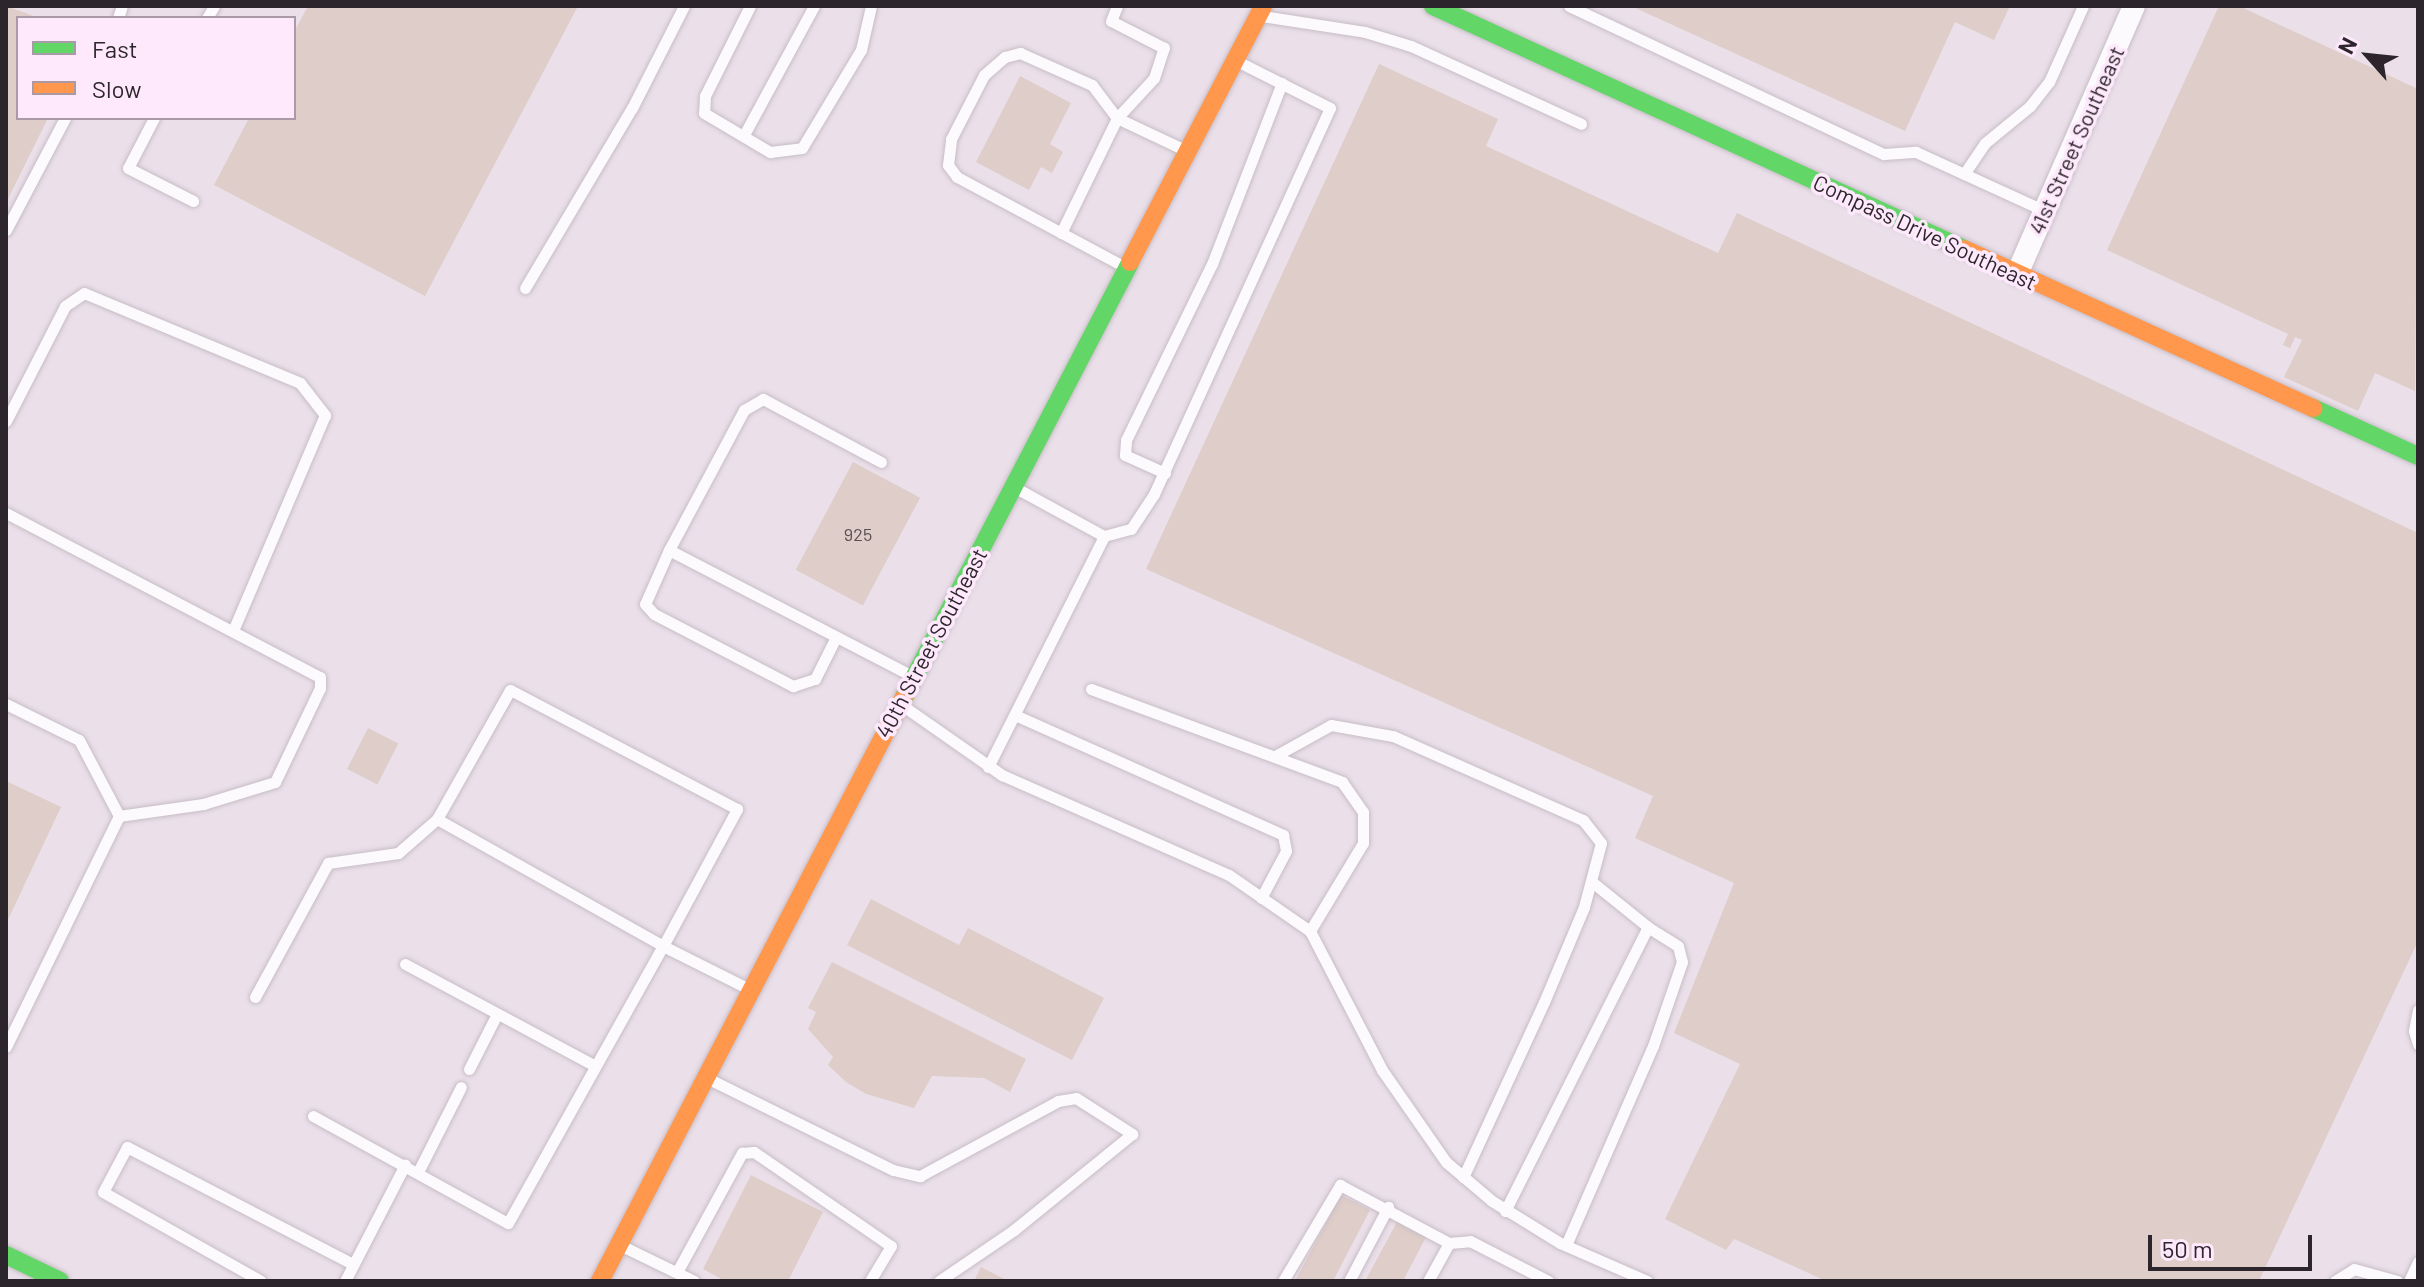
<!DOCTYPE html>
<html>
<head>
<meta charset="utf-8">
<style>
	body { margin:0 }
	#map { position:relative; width:2424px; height:1287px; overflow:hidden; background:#ebe0ea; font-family:Barlow,sans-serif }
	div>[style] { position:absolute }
	.building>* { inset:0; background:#decdc8; transform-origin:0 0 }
	.roads { filter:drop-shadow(0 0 2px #c7bdc6) drop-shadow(0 0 2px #c7bdc6) }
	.lane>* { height:11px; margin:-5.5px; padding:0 5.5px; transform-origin:5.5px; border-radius:5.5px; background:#fcfafc }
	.street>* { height:22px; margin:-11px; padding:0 11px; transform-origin:11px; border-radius:11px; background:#fcfafc }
	.fast>* { height:18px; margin:-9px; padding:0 9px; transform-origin:9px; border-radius:9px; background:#63d668 }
	.slow>* { height:18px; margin:-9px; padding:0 9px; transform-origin:9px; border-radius:9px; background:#ff974d }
	span { translate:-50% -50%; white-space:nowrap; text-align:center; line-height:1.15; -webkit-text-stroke:7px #fee8fb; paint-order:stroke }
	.number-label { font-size:18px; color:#594f53 }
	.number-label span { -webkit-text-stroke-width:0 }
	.street-label { font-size:22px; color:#2d252c }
	.frame { position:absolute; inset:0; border:8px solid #2d252c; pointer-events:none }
	.legend { position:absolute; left:16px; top:16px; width:280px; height:104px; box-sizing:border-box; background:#fee8fb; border:2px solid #aa9aa8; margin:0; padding:10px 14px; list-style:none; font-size:24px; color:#2d252c }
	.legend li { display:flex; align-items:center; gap:16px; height:40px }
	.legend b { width:40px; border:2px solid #aa9aa8 }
	.north { position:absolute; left:2328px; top:16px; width:80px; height:80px; -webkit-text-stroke:6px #fee8fb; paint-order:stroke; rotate:297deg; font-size:22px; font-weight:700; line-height:32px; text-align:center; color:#2d252c }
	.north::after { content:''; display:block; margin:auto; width:28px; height:36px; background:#2d252c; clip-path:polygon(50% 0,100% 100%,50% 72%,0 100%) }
	.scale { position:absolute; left:2148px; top:1235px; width:164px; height:36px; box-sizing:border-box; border:4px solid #2d252c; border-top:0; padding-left:10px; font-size:24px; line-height:28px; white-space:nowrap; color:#2d252c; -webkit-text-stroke:6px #fee8fb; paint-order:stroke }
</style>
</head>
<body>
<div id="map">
	<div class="building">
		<div style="clip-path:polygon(6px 6px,39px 18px,18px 18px,18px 118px,48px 118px,6px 203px)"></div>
		<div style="clip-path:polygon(308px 6px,578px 6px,425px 296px,214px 185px,249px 118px,294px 118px,294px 32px)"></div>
		<div style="clip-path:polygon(1631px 6px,2010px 6px,1994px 40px,1955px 22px,1905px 131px)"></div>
		<div style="clip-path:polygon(2219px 6px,2239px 6px,2418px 89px,2415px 391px,2375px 373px,2358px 411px,2284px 377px,2302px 340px,2295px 337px,2290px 348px,2283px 345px,2288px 334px,2107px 250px)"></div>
		<div style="clip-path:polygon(1379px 64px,1498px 119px,1486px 146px,1718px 253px,1737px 213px,2418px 533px,2418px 941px,2259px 1281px,1826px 1281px,1734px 1239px,1726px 1250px,1665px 1219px,1740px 1064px,1674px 1033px,1734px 883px,1635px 838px,1653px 796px,1146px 569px)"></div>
		<div style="clip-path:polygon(1020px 76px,1071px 103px,1050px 144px,1063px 152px,1052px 173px,1041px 167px,1029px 190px,976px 162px)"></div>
		<div style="left:853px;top:462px;width:76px;height:122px;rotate:28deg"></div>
		<div style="left:368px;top:728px;width:34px;height:46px;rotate:27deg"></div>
		<div style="clip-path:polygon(6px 781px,61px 807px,6px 924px)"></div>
		<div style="clip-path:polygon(871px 899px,959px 945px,968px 928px,1104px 998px,1072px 1060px,847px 945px)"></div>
		<div style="clip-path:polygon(832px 962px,1026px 1059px,1010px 1092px,984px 1078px,932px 1076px,914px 1108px,866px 1094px,846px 1082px,828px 1065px,833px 1057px,808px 1029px,816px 1012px,808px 1008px)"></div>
		<div style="clip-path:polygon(751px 1175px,823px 1212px,788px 1281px,725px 1281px,703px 1269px)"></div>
		<div style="clip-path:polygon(1341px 1195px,1370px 1210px,1333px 1281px,1295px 1281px)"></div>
		<div style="clip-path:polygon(1397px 1222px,1426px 1237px,1403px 1281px,1365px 1281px)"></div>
		<div style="clip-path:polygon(981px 1267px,1008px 1281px,974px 1281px)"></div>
	</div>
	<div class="roads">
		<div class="lane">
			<div style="left:750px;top:6px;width:101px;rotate:116.6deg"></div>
			<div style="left:705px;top:96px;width:17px;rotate:93deg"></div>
			<div style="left:704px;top:113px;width:77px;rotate:30.6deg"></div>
			<div style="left:770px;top:152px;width:32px;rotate:-7deg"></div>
			<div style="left:802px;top:148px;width:114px;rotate:-59deg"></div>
			<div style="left:861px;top:50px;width:45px;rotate:-77.2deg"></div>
			<div style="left:1569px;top:6px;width:348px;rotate:25.2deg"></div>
			<div style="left:1884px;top:154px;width:32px;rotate:-4deg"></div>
			<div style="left:1916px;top:152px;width:142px;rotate:24.6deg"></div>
			<div style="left:1262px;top:16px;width:104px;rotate:8.8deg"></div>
			<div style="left:1365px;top:32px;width:48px;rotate:16.9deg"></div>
			<div style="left:1411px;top:46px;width:187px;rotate:24.6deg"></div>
			<div style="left:118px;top:18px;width:13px;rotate:-72deg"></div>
			<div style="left:207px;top:18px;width:14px;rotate:-60deg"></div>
			<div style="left:154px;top:118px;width:56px;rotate:117.5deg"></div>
			<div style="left:128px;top:168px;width:73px;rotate:26.9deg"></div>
			<div style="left:745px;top:133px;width:145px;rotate:-61.5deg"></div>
			<div style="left:1964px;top:174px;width:37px;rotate:-56deg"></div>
			<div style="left:1985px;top:143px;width:58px;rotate:-39.4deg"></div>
			<div style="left:2030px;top:106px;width:31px;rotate:-52deg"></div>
			<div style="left:2049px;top:82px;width:83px;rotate:-65.9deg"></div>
			<div style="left:6px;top:230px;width:127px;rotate:-62.2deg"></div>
			<div style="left:1061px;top:233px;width:128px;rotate:-64deg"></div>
			<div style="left:1117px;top:118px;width:54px;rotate:-47.2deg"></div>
			<div style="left:1154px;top:78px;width:32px;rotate:-72deg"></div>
			<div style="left:1164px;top:48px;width:59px;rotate:-153deg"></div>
			<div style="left:1111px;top:21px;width:16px;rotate:-68deg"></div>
			<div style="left:1125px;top:267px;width:191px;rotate:-151.8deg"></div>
			<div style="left:957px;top:177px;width:15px;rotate:-127deg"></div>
			<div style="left:948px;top:165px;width:26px;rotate:-83deg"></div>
			<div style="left:951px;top:139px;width:72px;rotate:-62.7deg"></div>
			<div style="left:984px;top:75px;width:28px;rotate:-41deg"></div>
			<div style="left:1005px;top:57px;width:16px;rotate:-15deg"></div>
			<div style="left:1020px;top:53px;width:79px;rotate:24deg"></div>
			<div style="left:1092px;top:85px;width:41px;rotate:52.9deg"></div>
			<div style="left:1117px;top:118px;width:75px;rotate:25.2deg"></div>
			<div style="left:525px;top:288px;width:209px;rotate:-59.3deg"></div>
			<div style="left:632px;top:108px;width:114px;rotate:-63deg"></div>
			<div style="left:6px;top:421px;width:129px;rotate:-62.8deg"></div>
			<div style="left:65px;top:306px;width:23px;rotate:-34deg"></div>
			<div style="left:84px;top:293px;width:234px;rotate:22.6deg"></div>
			<div style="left:300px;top:383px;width:41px;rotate:52deg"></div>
			<div style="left:325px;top:415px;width:235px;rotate:113.1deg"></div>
			<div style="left:881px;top:462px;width:134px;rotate:-151.9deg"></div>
			<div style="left:763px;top:399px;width:22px;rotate:150deg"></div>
			<div style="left:744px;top:410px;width:159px;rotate:118.2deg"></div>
			<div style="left:669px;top:550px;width:271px;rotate:27.4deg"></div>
			<div style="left:1165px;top:473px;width:44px;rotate:-155.8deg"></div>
			<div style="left:1125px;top:455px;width:15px;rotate:-86deg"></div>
			<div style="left:1126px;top:440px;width:196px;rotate:-64deg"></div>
			<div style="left:1212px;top:264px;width:194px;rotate:-68.9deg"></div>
			<div style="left:1014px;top:487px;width:102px;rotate:28.6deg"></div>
			<div style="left:6px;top:513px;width:354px;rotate:27.6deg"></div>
			<div style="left:320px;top:677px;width:11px;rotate:90deg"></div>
			<div style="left:320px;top:688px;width:104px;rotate:115.6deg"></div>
			<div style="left:275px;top:782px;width:75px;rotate:163deg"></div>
			<div style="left:203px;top:804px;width:85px;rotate:171.9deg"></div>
			<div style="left:669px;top:550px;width:59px;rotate:114deg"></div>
			<div style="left:645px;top:604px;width:13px;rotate:48deg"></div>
			<div style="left:654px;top:614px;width:157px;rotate:27.4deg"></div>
			<div style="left:793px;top:686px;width:23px;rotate:-18deg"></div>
			<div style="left:815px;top:679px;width:47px;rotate:-63.4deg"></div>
			<div style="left:1091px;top:689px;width:268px;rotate:20.3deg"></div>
			<div style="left:1342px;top:782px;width:37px;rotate:55deg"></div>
			<div style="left:1363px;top:812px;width:31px;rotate:90deg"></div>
			<div style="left:1363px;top:843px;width:103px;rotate:121.1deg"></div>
			<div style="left:1310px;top:931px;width:157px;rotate:62.6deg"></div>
			<div style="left:1382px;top:1070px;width:112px;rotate:55.2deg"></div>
			<div style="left:1446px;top:1162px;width:60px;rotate:40.3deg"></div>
			<div style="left:1492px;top:1201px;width:80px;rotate:31.7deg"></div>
			<div style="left:1560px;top:1243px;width:95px;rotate:23.6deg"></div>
			<div style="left:6px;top:704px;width:81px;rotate:26.3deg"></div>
			<div style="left:79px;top:740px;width:86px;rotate:62.2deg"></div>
			<div style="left:119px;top:816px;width:257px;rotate:116.1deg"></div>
			<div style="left:903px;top:706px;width:121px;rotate:34.9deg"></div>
			<div style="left:1002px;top:775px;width:248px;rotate:23.8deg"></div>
			<div style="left:1229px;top:875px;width:98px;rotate:34.7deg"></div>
			<div style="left:1015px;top:715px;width:294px;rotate:24.1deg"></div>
			<div style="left:1283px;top:835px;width:16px;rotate:79deg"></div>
			<div style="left:1286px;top:851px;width:53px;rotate:118deg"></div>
			<div style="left:1275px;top:756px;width:64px;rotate:-29deg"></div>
			<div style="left:1331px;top:725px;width:63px;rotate:10.1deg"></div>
			<div style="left:1393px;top:736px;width:208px;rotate:23.9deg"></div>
			<div style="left:1583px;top:820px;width:29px;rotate:52deg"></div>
			<div style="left:1601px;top:843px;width:66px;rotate:104.9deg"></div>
			<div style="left:1584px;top:907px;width:103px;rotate:112.8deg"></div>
			<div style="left:1544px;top:1002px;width:193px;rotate:114.8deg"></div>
			<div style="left:988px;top:767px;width:258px;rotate:-63.3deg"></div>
			<div style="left:1104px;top:536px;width:28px;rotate:-15deg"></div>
			<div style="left:1131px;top:529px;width:42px;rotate:-56.7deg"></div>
			<div style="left:1154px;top:494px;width:424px;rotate:-65.5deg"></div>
			<div style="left:1330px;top:108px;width:104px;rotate:-153.2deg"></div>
			<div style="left:405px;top:964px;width:213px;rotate:28.2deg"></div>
			<div style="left:255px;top:997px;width:153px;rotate:-61.4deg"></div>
			<div style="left:328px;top:863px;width:71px;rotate:-8.1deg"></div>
			<div style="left:398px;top:853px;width:52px;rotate:-41.1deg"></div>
			<div style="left:437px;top:819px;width:259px;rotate:29.3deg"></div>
			<div style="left:663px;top:946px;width:156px;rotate:-61.6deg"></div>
			<div style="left:737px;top:809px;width:256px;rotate:-152.3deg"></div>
			<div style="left:510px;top:690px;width:148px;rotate:119.5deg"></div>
			<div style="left:2418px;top:1010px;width:21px;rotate:101deg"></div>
			<div style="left:2414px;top:1031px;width:14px;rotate:73deg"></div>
			<div style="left:469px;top:1069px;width:62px;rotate:-63deg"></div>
			<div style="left:709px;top:1079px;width:205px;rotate:26.3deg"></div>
			<div style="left:893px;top:1170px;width:28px;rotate:13deg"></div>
			<div style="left:920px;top:1176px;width:157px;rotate:-28.5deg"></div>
			<div style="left:1058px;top:1101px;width:18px;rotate:-9deg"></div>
			<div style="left:1076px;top:1098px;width:67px;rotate:32.7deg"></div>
			<div style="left:1132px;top:1134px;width:152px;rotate:140.9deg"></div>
			<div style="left:1014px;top:1230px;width:91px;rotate:145.8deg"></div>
			<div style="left:313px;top:1116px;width:222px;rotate:28.8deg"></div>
			<div style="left:508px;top:1223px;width:317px;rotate:-60.8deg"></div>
			<div style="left:663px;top:946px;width:96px;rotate:26.6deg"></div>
			<div style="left:418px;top:1172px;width:95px;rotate:-63.2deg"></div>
			<div style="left:1505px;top:1211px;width:318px;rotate:-63.3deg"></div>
			<div style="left:1648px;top:927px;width:73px;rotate:-141.1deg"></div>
			<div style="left:1449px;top:1243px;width:21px;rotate:-5deg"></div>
			<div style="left:1470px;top:1241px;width:88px;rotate:27.1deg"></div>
			<div style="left:1566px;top:1245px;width:217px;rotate:-66.4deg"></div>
			<div style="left:1653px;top:1046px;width:89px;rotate:-71deg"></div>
			<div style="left:1682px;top:962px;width:16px;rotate:-104deg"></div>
			<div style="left:1678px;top:946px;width:36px;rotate:-148deg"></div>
			<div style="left:622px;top:1246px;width:80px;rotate:25.9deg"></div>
			<div style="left:677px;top:1272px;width:136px;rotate:-61.4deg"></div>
			<div style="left:742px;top:1153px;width:12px;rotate:-5deg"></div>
			<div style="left:754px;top:1152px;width:166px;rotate:34.5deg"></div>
			<div style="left:891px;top:1246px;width:41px;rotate:121deg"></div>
			<div style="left:261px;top:1281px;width:181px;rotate:-150.6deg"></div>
			<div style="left:103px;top:1192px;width:51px;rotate:-61.9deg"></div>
			<div style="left:127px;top:1147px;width:254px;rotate:27.4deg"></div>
			<div style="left:345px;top:1281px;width:131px;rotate:-62.7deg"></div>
			<div style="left:1283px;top:1281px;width:112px;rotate:-59.3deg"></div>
			<div style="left:1340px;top:1185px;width:123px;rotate:28deg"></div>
			<div style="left:1449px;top:1243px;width:43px;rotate:118.9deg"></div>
			<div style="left:1349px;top:1281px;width:84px;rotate:-62.2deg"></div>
			<div style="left:2335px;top:1281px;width:22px;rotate:-32deg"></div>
			<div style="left:2354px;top:1269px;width:45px;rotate:15.6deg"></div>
			<div style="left:2409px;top:1281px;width:21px;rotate:-65deg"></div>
		</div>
		<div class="street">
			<div style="left:2017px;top:274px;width:292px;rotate:-66.4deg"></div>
		</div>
		<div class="fast">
			<div style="left:1433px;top:6px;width:584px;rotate:24.59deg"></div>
			<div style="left:2313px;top:408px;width:115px;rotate:24.6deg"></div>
			<div style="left:904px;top:697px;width:490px;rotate:-62.5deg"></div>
			<div style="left:6px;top:1255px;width:60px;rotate:25.7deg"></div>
		</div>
		<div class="slow">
			<div style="left:1964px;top:249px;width:384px;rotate:24.5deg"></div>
			<div style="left:1130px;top:262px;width:288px;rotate:-62.5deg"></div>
			<div style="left:600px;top:1281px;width:658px;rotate:-62.5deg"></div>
		</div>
	</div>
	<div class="number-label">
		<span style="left:858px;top:534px">925</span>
	</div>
	<div class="street-label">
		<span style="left:2076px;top:140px;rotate:-66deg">41st Street Southeast</span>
		<span style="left:1925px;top:232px;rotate:25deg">Compass Drive Southeast</span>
		<span style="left:931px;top:643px;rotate:-62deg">40th Street Southeast</span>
	</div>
	<div class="frame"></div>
	<ul class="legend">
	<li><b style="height:10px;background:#63d668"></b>Fast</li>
	<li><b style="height:10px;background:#ff974d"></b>Slow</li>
	</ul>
	<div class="north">N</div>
	<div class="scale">50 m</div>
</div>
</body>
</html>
